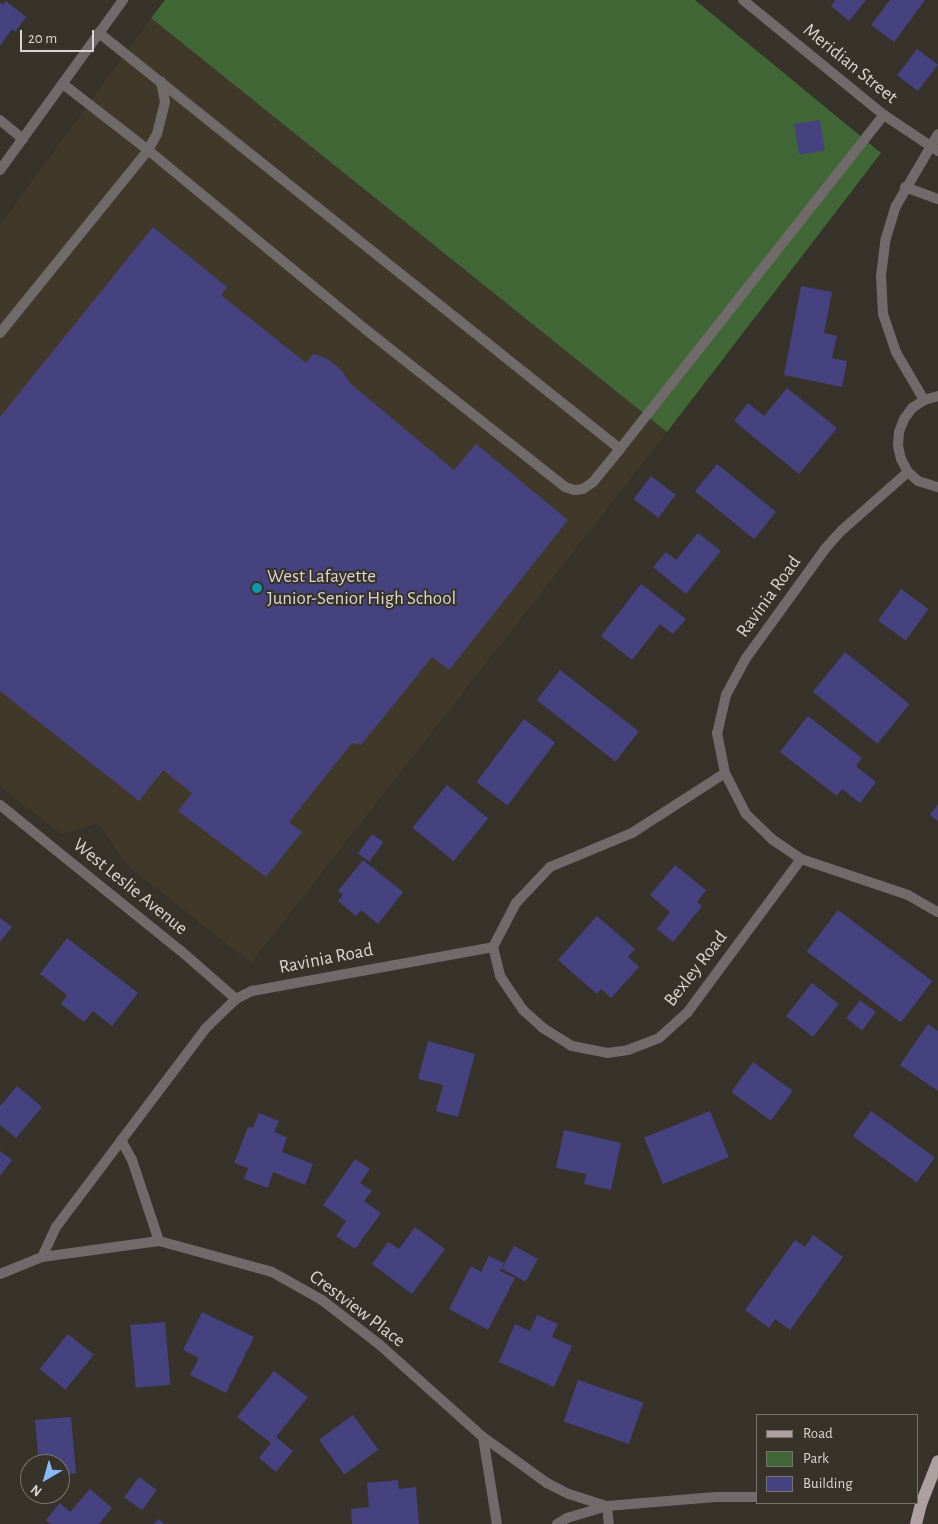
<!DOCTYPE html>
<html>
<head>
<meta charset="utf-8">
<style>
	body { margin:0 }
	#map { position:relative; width:938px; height:1524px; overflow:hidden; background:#37332a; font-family:"Alegreya Sans",sans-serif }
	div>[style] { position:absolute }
	.built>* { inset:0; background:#40392a }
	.green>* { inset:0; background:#416737 }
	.building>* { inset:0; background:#46427f; transform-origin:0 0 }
	.service>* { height:10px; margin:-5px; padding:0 5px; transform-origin:5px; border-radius:5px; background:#716a6b }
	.minor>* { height:10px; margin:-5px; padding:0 5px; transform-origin:5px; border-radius:5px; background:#716a6b }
	.tertiary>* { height:10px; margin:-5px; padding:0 5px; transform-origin:5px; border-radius:5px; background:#716a6b }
	.primary>* { height:12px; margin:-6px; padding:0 6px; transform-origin:6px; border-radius:6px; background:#ada0a1 }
	.dots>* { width:14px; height:14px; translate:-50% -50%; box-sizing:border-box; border:2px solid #37332a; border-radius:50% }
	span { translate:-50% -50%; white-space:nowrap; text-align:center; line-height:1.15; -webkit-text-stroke:4px #37332a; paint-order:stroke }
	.street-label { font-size:19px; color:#d9d6d0 }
	.poi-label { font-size:19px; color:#d9d6d0 }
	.left { translate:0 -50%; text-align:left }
	.legend { position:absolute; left:756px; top:1414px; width:162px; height:90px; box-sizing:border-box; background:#37332a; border:1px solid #78746c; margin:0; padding:6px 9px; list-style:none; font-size:15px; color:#d9d6d0 }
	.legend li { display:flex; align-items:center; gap:10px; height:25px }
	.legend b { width:25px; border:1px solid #78746c }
	.north { position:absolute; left:20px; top:1454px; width:50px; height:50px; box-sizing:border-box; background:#37332a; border:1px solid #78746c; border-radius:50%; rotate:218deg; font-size:14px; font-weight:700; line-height:20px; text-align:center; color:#d9d6d0 }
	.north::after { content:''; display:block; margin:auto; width:18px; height:22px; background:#89bafc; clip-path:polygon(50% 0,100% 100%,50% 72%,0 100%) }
	.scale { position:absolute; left:20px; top:30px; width:74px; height:22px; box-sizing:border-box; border:2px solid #d9d6d0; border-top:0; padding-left:6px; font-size:15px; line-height:18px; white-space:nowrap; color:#d9d6d0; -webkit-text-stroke:4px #37332a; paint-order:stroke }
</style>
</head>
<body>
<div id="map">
	<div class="built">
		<div style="clip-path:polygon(151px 18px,667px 432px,251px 963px,127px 865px,98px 823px,61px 834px,0 786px,0 225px)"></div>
	</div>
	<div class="green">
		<div style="clip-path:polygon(165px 0,695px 0,881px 153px,667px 432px,151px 18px)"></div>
	</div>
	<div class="building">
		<div style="clip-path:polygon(833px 0,866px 0,849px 21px,831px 6px,835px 1px)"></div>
		<div style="clip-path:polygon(890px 0,925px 0,894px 42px,871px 25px)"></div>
		<div style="clip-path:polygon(6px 1px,26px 17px,15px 32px,12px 29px,0 46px,0 2px,3px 5px)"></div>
		<div style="left:917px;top:49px;width:26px;height:33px;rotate:37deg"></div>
		<div style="left:820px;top:120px;width:31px;height:26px;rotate:81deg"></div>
		<div style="clip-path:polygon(153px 227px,227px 287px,221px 295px,306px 363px,313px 354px,328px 359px,341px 370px,351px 384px,454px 470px,476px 444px,568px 520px,449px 670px,432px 657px,361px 745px,352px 743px,289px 822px,302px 832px,266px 877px,178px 811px,192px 793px,163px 770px,139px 801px,0 691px,0 417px)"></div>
		<div style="clip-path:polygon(801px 286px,832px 292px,824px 333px,837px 336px,832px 358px,847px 361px,842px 387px,784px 375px)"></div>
		<div style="clip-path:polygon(787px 388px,837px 428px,799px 474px,734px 421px,748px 403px,764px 416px)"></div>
		<div style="left:717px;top:464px;width:76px;height:35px;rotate:39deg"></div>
		<div style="left:651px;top:476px;width:31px;height:29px;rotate:37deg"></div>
		<div style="clip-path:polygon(698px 533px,721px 551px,686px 594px,653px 567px,666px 552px,676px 560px)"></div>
		<div style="clip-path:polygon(641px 584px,686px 619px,673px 634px,660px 624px,632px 660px,601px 636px)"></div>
		<div style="left:901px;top:589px;width:34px;height:39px;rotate:36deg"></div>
		<div style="left:845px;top:652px;width:83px;height:51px;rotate:39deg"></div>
		<div style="left:560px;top:670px;width:100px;height:38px;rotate:38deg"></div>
		<div style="clip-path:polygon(808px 716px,862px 758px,856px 766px,876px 782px,860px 803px,842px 789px,837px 796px,780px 752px)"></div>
		<div style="left:524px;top:719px;width:39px;height:79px;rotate:37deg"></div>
		<div style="left:447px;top:785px;width:53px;height:55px;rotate:39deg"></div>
		<div style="clip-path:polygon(938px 804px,938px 821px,930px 815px)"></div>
		<div style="left:372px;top:834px;width:14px;height:24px;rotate:36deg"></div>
		<div style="clip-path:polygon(363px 860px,403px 892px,378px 924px,361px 910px,356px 916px,338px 901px,343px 895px,338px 891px)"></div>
		<div style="clip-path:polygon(675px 865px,706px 890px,697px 902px,702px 906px,673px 942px,657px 929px,670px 912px,650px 895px)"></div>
		<div style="left:838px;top:910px;width:118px;height:52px;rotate:37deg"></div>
		<div style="clip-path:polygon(597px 916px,635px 949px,628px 957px,639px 967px,611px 998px,601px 989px,597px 994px,558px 960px)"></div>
		<div style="clip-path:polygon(0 918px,12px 927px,0 942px)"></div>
		<div style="clip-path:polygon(67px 938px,138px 993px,112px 1026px,93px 1011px,84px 1022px,61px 1004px,67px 995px,40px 974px)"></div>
		<div style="left:812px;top:983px;width:34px;height:42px;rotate:38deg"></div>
		<div style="left:860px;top:1000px;width:20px;height:23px;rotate:37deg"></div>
		<div style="clip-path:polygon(928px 1024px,938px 1031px,938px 1091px,900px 1065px)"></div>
		<div style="clip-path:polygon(428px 1041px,475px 1054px,458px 1117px,436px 1111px,443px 1085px,418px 1079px)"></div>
		<div style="left:753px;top:1062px;width:49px;height:37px;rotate:36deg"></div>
		<div style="clip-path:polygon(17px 1086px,42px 1107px,16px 1138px,0 1125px,0 1106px)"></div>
		<div style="left:710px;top:1111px;width:50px;height:71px;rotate:68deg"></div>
		<div style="left:871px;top:1111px;width:79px;height:31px;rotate:36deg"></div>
		<div style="clip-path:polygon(259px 1113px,279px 1121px,274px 1132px,287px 1137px,282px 1152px,313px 1164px,305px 1185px,273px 1172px,268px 1188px,244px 1179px,248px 1168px,234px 1163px,248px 1127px,253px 1128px)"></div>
		<div style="clip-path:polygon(564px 1130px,621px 1143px,611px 1190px,584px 1184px,586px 1174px,556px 1168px)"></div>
		<div style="clip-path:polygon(0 1151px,12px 1160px,0 1176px)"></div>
		<div style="clip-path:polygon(355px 1159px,370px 1169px,360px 1183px,372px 1191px,364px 1201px,381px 1213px,355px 1249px,336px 1236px,346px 1221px,323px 1205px)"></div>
		<div style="clip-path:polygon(415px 1227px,445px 1249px,412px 1294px,372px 1264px,388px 1242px,399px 1249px)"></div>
		<div style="clip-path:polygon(813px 1235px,843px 1257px,790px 1330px,775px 1319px,769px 1328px,745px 1310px,795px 1240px,805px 1247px)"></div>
		<div style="left:514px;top:1246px;width:27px;height:26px;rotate:28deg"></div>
		<div style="clip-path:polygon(489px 1256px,504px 1263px,500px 1271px,515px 1278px,488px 1330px,449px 1309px,471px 1266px,481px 1272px)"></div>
		<div style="clip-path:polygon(202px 1312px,254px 1337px,226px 1393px,190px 1375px,199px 1358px,183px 1350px)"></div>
		<div style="clip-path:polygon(537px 1315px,558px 1324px,552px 1337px,572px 1346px,554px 1387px,499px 1362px,515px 1324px,530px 1331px)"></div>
		<div style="left:165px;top:1322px;width:63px;height:35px;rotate:85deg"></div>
		<div style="left:68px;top:1334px;width:33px;height:45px;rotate:39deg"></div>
		<div style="clip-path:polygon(274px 1371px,308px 1397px,276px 1437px,293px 1451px,276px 1472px,259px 1458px,271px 1443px,237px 1417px)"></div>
		<div style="left:578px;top:1380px;width:69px;height:44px;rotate:19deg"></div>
		<div style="left:353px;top:1415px;width:43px;height:42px;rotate:54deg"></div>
		<div style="clip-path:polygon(71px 1417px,76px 1473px,60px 1475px,60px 1464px,39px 1464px,35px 1420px)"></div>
		<div style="left:139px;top:1477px;width:22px;height:25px;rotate:36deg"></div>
		<div style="clip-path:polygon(398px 1480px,399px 1489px,416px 1487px,419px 1524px,352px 1524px,351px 1509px,369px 1507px,367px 1483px)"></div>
		<div style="clip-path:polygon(90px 1489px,112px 1508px,99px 1524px,51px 1524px,46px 1520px,60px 1503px,70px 1512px)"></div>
		<div style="clip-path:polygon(158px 1519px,165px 1524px,154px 1524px)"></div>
	</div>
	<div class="service">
		<div style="left:63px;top:84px;width:108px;rotate:37.8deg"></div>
		<div style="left:148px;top:150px;width:281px;rotate:39.5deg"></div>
		<div style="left:365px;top:329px;width:255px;rotate:38.3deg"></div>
		<div style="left:565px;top:487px;width:10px;rotate:17deg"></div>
		<div style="left:575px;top:490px;width:8px;rotate:-7deg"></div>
		<div style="left:583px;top:489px;width:12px;rotate:-35deg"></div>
		<div style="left:593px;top:482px;width:43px;rotate:-50.7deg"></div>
		<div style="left:620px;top:449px;width:667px;rotate:-141.39deg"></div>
		<div style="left:905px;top:187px;width:35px;rotate:20deg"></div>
		<div style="left:0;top:333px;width:235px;rotate:-51deg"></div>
		<div style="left:148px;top:150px;width:18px;rotate:-61deg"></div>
		<div style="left:157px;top:134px;width:33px;rotate:-76deg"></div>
		<div style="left:165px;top:102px;width:21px;rotate:-101deg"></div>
		<div style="left:620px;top:449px;width:426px;rotate:-51.7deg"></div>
	</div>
	<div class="minor">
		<div style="left:743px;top:0;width:182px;rotate:39.2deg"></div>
		<div style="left:884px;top:115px;width:65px;rotate:33.7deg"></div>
		<div style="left:0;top:120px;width:30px;rotate:40deg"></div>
		<div style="left:938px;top:396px;width:15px;rotate:164deg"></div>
		<div style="left:924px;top:400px;width:14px;rotate:146deg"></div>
		<div style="left:912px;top:408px;width:14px;rotate:126deg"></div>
		<div style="left:904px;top:419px;width:14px;rotate:111deg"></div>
		<div style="left:899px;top:432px;width:14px;rotate:94deg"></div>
		<div style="left:898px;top:446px;width:13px;rotate:77deg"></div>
		<div style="left:901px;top:459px;width:15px;rotate:62deg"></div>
		<div style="left:908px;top:472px;width:13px;rotate:42deg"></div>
		<div style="left:918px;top:481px;width:21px;rotate:17deg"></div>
		<div style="left:924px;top:400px;width:56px;rotate:-120.3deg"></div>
		<div style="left:896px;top:352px;width:40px;rotate:-108.9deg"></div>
		<div style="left:883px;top:314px;width:38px;rotate:-93deg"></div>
		<div style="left:881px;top:276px;width:38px;rotate:-83deg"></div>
		<div style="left:886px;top:238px;width:34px;rotate:-73deg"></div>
		<div style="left:896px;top:206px;width:83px;rotate:-59.7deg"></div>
		<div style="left:908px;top:472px;width:89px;rotate:138.6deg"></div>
		<div style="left:841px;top:531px;width:24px;rotate:132deg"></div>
		<div style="left:825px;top:549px;width:135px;rotate:125.9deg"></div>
		<div style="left:746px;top:658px;width:42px;rotate:118.4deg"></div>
		<div style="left:726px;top:695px;width:39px;rotate:103deg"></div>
		<div style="left:717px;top:733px;width:41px;rotate:78.7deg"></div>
		<div style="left:725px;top:773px;width:46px;rotate:62.9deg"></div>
		<div style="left:746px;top:814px;width:37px;rotate:44deg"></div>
		<div style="left:773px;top:840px;width:34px;rotate:34deg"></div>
		<div style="left:801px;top:859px;width:113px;rotate:18.6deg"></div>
		<div style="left:908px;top:895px;width:34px;rotate:30deg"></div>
		<div style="left:0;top:805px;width:231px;rotate:38.9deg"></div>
		<div style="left:180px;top:950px;width:74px;rotate:41.2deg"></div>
		<div style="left:493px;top:947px;width:30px;rotate:76deg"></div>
		<div style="left:500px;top:976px;width:41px;rotate:55.9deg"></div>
		<div style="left:523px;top:1010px;width:27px;rotate:42deg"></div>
		<div style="left:543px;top:1028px;width:34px;rotate:32deg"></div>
		<div style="left:572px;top:1046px;width:36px;rotate:11deg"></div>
		<div style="left:607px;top:1053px;width:21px;rotate:-8deg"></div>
		<div style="left:628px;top:1050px;width:33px;rotate:-21deg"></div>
		<div style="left:659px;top:1038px;width:38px;rotate:-42deg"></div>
		<div style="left:687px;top:1013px;width:192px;rotate:-53.5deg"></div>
		<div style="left:121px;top:1140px;width:23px;rotate:61deg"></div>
		<div style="left:132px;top:1160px;width:85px;rotate:71.6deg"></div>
		<div style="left:42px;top:1257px;width:118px;rotate:-7.8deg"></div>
		<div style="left:159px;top:1241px;width:117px;rotate:15.3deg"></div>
		<div style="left:272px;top:1272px;width:57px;rotate:29.2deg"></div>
		<div style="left:322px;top:1300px;width:73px;rotate:37.8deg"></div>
		<div style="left:380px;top:1345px;width:138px;rotate:41.8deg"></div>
		<div style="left:483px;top:1437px;width:88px;rotate:80.9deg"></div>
		<div style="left:0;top:1274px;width:45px;rotate:-22deg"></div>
		<div style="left:42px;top:1257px;width:33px;rotate:-65deg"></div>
		<div style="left:56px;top:1227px;width:248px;rotate:-53deg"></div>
		<div style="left:205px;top:1029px;width:43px;rotate:-44.1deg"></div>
		<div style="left:236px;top:999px;width:18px;rotate:-27deg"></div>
		<div style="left:252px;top:991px;width:245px;rotate:-10.3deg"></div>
		<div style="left:493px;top:947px;width:50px;rotate:-62.4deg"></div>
		<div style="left:516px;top:903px;width:50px;rotate:-46.6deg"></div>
		<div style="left:550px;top:867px;width:89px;rotate:-22.5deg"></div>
		<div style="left:632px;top:833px;width:111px;rotate:-32.8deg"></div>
		<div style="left:483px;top:1437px;width:79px;rotate:35.7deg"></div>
		<div style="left:547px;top:1483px;width:25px;rotate:27deg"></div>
		<div style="left:569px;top:1494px;width:40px;rotate:18deg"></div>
		<div style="left:607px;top:1506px;width:18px;rotate:84deg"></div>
		<div style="left:557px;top:1524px;width:12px;rotate:-31deg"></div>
		<div style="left:567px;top:1518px;width:42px;rotate:-16.7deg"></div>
		<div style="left:607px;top:1506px;width:109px;rotate:-4.7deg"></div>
		<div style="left:716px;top:1497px;width:41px"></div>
	</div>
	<div class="tertiary">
		<div style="left:0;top:170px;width:210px;rotate:-54.1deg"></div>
	</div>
	<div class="primary">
		<div style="left:916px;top:1524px;width:21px;rotate:-76deg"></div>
		<div style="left:921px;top:1504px;width:46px;rotate:-68.4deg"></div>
	</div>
	<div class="dots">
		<div style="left:257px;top:588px;background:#0f9aa8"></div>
	</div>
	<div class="street-label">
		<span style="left:850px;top:64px;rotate:39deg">Meridian Street</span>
		<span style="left:769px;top:597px;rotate:-54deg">Ravinia Road</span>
		<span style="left:130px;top:887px;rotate:39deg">West Leslie Avenue</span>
		<span style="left:326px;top:959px;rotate:-11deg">Ravinia Road</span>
		<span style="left:696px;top:969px;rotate:-52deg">Bexley Road</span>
		<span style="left:357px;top:1309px;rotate:37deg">Crestview Place</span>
	</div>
	<div class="poi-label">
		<span class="left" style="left:267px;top:588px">West Lafayette<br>Junior-Senior High School</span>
	</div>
	<ul class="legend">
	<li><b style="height:6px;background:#ada0a1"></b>Road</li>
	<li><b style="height:14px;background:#416737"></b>Park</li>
	<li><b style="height:14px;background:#46427f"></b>Building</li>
	</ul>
	<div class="north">N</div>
	<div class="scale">20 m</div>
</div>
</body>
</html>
